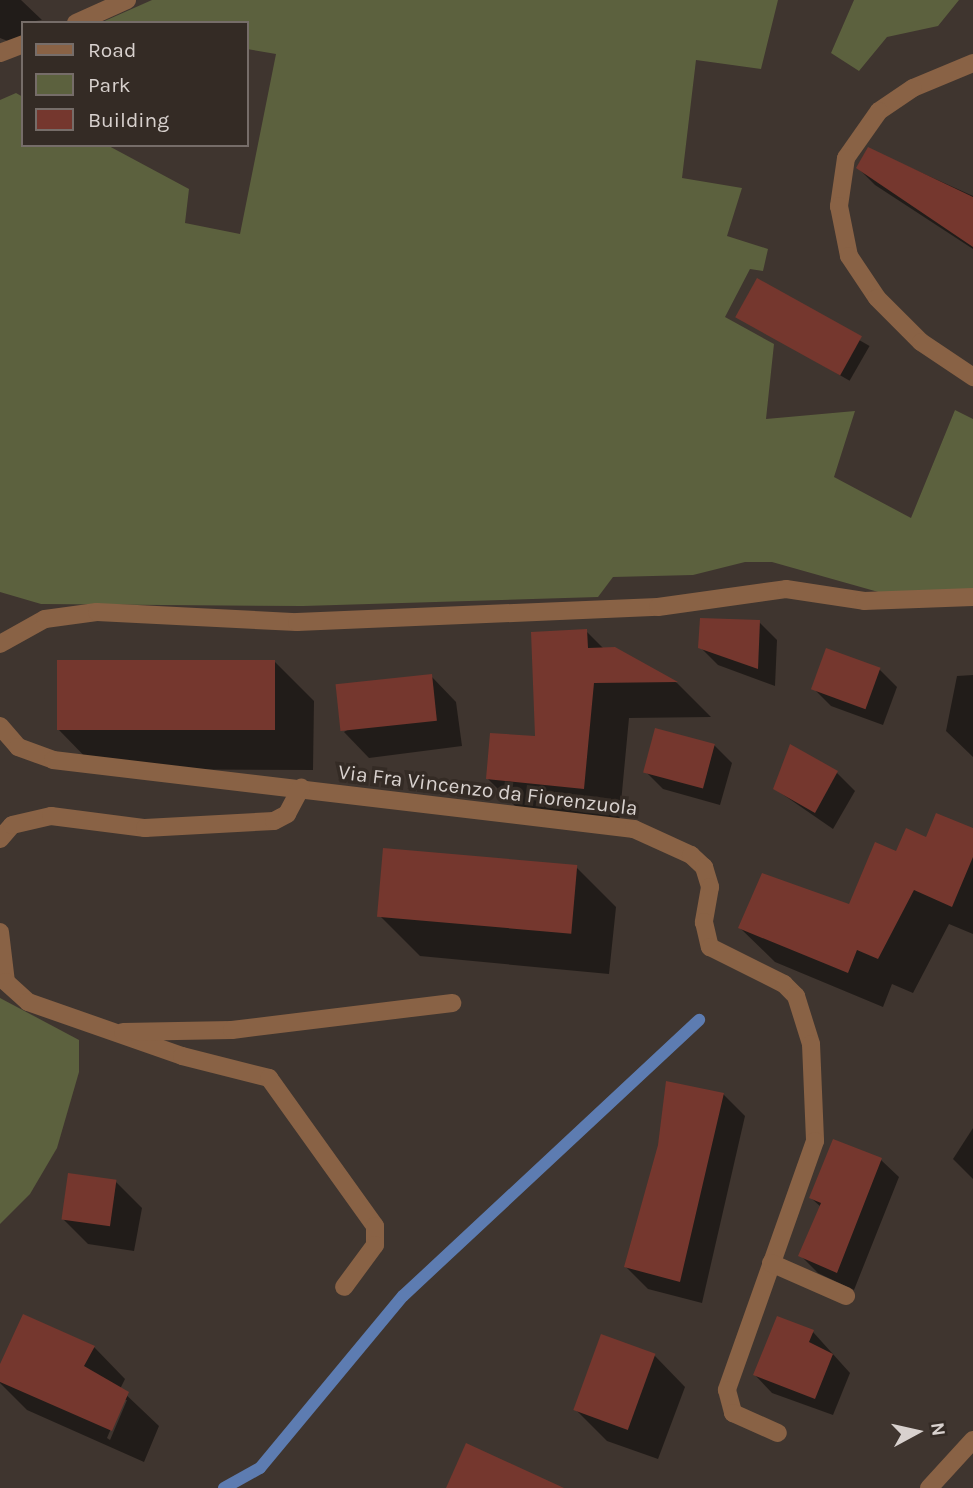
<!DOCTYPE html>
<html>
<head>
<meta charset="utf-8">
<style>
	body { margin:0 }
	#map { position:relative; width:973px; height:1488px; overflow:hidden; background:#3f352f; font-family:Karla,sans-serif }
	div>[style] { position:absolute }
	.green>* { inset:0; background:#5c613e }
	.shadow>* { inset:0; background:#0007; transform-origin:0 0 }
	.stream>* { height:12px; margin:-6px; padding:0 6px; transform-origin:6px; border-radius:6px; background:#5d7cb1 }
	.building>* { inset:0; background:#75372e; transform-origin:0 0 }
	.minor>* { height:18px; margin:-9px; padding:0 9px; transform-origin:9px; border-radius:9px; background:#896245 }
	span { translate:-50% -50%; white-space:nowrap; text-align:center; line-height:1.15; -webkit-text-stroke:7px #342b25; paint-order:stroke }
	.street-label { font-size:21px; color:#d8d1ce }
	.legend { position:absolute; left:21px; top:21px; width:228px; height:126px; box-sizing:border-box; background:#342b25; border:2px solid #766d69; margin:0; padding:9px 12px; list-style:none; font-size:21px; color:#d8d1ce }
	.legend li { display:flex; align-items:center; gap:14px; height:35px }
	.legend b { width:35px; border:2px solid #766d69 }
	.north { position:absolute; left:882px; top:1397px; width:70px; height:70px; -webkit-text-stroke:5px #342b25; paint-order:stroke; rotate:82deg; font-size:19px; font-weight:700; line-height:28px; text-align:center; color:#d8d1ce }
	.north::after { content:''; display:block; margin:auto; width:24px; height:32px; background:#d8d1ce; clip-path:polygon(50% 0,100% 100%,50% 72%,0 100%) }
</style>
</head>
<body>
<div id="map">
	<div class="green">
		<div style="clip-path:polygon(152px 0,778px 0,761px 69px,696px 60px,682px 178px,742px 188px,727px 236px,768px 249px,763px 271px,750px 269px,725px 317px,774px 344px,766px 419px,855px 411px,834px 477px,911px 518px,955px 410px,973px 419px,973px 590px,889px 595px,772px 562px,745px 562px,693px 575px,613px 577px,598px 597px,303px 606px,41px 604px,0 592px,0 100px,16px 93px,23px 97px,23px 145px,107px 145px,189px 189px,185px 223px,240px 234px,276px 54px,247px 49px,247px 23px,100px 23px)"></div>
		<div style="clip-path:polygon(854px 0,959px 0,938px 26px,887px 37px,859px 71px,831px 53px)"></div>
		<div style="clip-path:polygon(0 998px,79px 1040px,79px 1072px,57px 1148px,30px 1194px,0 1224px)"></div>
	</div>
	<div class="shadow">
		<div style="clip-path:polygon(0 0,21px 0,42px 20px,23px 23px,23px 47px,0 38px)"></div>
		<div style="clip-path:polygon(869px 149px,973px 196px,973px 249px,875px 185px,858px 168px)"></div>
		<div style="left:757px;top:281px;width:130px;height:40px;rotate:30deg"></div>
		<div style="clip-path:polygon(759px 622px,777px 640px,775px 686px,718px 665px,700px 647px)"></div>
		<div style="clip-path:polygon(586px 631px,604px 649px,615px 648px,677px 683px,711px 717px,629px 718px,619px 824px,524px 815px,488px 779px,536px 738px)"></div>
		<div style="clip-path:polygon(274px 661px,314px 701px,313px 770px,97px 769px,58px 729px)"></div>
		<div style="clip-path:polygon(879px 669px,897px 687px,883px 725px,831px 706px,813px 688px)"></div>
		<div style="clip-path:polygon(973px 675px,973px 757px,946px 731px,957px 676px)"></div>
		<div style="clip-path:polygon(431px 676px,456px 702px,462px 746px,369px 758px,344px 732px)"></div>
		<div style="clip-path:polygon(714px 745px,732px 763px,720px 805px,663px 789px,645px 771px)"></div>
		<div style="clip-path:polygon(837px 773px,855px 791px,833px 829px,775px 789px)"></div>
		<div style="clip-path:polygon(973px 830px,973px 934px,949px 924px,913px 993px,892px 984px,883px 1007px,775px 962px,740px 928px,850px 907px,896px 853px)"></div>
		<div style="clip-path:polygon(576px 867px,616px 907px,609px 974px,420px 956px,380px 916px)"></div>
		<div style="clip-path:polygon(723px 1094px,745px 1116px,702px 1303px,648px 1289px,626px 1267px)"></div>
		<div style="clip-path:polygon(973px 1128px,973px 1179px,953px 1159px)"></div>
		<div style="clip-path:polygon(834px 1141px,881px 1160px,899px 1177px,854px 1290px,818px 1273px,800px 1255px,821px 1207px,811px 1198px)"></div>
		<div style="clip-path:polygon(116px 1182px,142px 1208px,134px 1251px,88px 1244px,63px 1219px)"></div>
		<div style="clip-path:polygon(813px 1332px,850px 1373px,833px 1415px,772px 1393px,755px 1375px)"></div>
		<div style="clip-path:polygon(evenodd,94px 1347px,125px 1379px,120px 1389px,159px 1426px,144px 1462px,27px 1410px,0 1383px,0 1368px,94px 1347px,123px 1400px,127px 1400px,110px 1440px,107px 1438px,123px 1400px)"></div>
		<div style="clip-path:polygon(654px 1355px,685px 1387px,658px 1459px,607px 1441px,575px 1409px)"></div>
	</div>
	<div class="stream">
		<div style="left:224px;top:1488px;width:41px;rotate:-29.1deg"></div>
		<div style="left:260px;top:1468px;width:224px;rotate:-50.3deg"></div>
		<div style="left:403px;top:1296px;width:405px;rotate:-43deg"></div>
	</div>
	<div class="building">
		<div style="clip-path:polygon(868px 147px,973px 197px,973px 247px,856px 168px)"></div>
		<div style="left:757px;top:278px;width:120px;height:45px;rotate:29deg"></div>
		<div style="clip-path:polygon(700px 618px,760px 620px,758px 669px,698px 648px)"></div>
		<div style="clip-path:polygon(587px 629px,588px 648px,615px 647px,678px 682px,594px 683px,584px 789px,486px 779px,490px 733px,535px 736px,531px 632px)"></div>
		<div style="left:826px;top:648px;width:58px;height:44px;rotate:20deg"></div>
		<div style="left:57px;top:660px;width:218px;height:70px"></div>
		<div style="left:432px;top:674px;width:47px;height:97px;rotate:84deg"></div>
		<div style="left:655px;top:728px;width:62px;height:46px;rotate:15deg"></div>
		<div style="clip-path:polygon(790px 744px,838px 771px,815px 813px,773px 789px)"></div>
		<div style="clip-path:polygon(936px 813px,973px 828px,973px 857px,952px 907px,914px 890px,878px 959px,857px 950px,848px 973px,738px 928px,762px 873px,849px 904px,875px 842px,896px 851px,906px 828px,926px 837px)"></div>
		<div style="left:383px;top:848px;width:195px;height:69px;rotate:5deg"></div>
		<div style="clip-path:polygon(666px 1081px,724px 1093px,680px 1282px,624px 1267px,658px 1145px)"></div>
		<div style="clip-path:polygon(833px 1139px,882px 1158px,837px 1273px,798px 1256px,821px 1203px,809px 1198px)"></div>
		<div style="left:68px;top:1173px;width:49px;height:47px;rotate:8deg"></div>
		<div style="clip-path:polygon(23px 1314px,95px 1346px,84px 1366px,129px 1392px,112px 1431px,0 1382px,0 1364px)"></div>
		<div style="clip-path:polygon(777px 1316px,814px 1330px,809px 1342px,833px 1354px,815px 1399px,753px 1375px)"></div>
		<div style="left:601px;top:1334px;width:58px;height:81px;rotate:20deg"></div>
		<div style="clip-path:polygon(466px 1443px,564px 1488px,446px 1488px)"></div>
	</div>
	<div class="minor">
		<div style="left:76px;top:23px;width:56px;rotate:-24.3deg"></div>
		<div style="left:0;top:53px;width:25px;rotate:-21deg"></div>
		<div style="left:973px;top:63px;width:65px;rotate:157.4deg"></div>
		<div style="left:913px;top:88px;width:41px;rotate:145.9deg"></div>
		<div style="left:879px;top:111px;width:57px;rotate:125.1deg"></div>
		<div style="left:846px;top:158px;width:49px;rotate:98.3deg"></div>
		<div style="left:839px;top:206px;width:51px;rotate:78.7deg"></div>
		<div style="left:849px;top:256px;width:50px;rotate:56.3deg"></div>
		<div style="left:877px;top:298px;width:62px;rotate:45deg"></div>
		<div style="left:921px;top:342px;width:63px;rotate:33.9deg"></div>
		<div style="left:0;top:644px;width:51px;rotate:-29.1deg"></div>
		<div style="left:45px;top:619px;width:52px;rotate:-7.7deg"></div>
		<div style="left:97px;top:612px;width:200px;rotate:2.9deg"></div>
		<div style="left:297px;top:622px;width:361px;rotate:-2.4deg"></div>
		<div style="left:658px;top:607px;width:129px;rotate:-8deg"></div>
		<div style="left:786px;top:589px;width:79px;rotate:8.7deg"></div>
		<div style="left:864px;top:601px;width:109px;rotate:-2.1deg"></div>
		<div style="left:0;top:726px;width:28px;rotate:49deg"></div>
		<div style="left:18px;top:747px;width:37px;rotate:20deg"></div>
		<div style="left:53px;top:760px;width:585px;rotate:6.77deg"></div>
		<div style="left:634px;top:829px;width:63px;rotate:24.5deg"></div>
		<div style="left:691px;top:855px;width:18px;rotate:43deg"></div>
		<div style="left:704px;top:867px;width:21px;rotate:73deg"></div>
		<div style="left:710px;top:887px;width:36px;rotate:100deg"></div>
		<div style="left:704px;top:922px;width:26px;rotate:77deg"></div>
		<div style="left:710px;top:947px;width:83px;rotate:26.6deg"></div>
		<div style="left:784px;top:984px;width:17px;rotate:45deg"></div>
		<div style="left:796px;top:996px;width:50px;rotate:72.6deg"></div>
		<div style="left:811px;top:1044px;width:97px;rotate:87.6deg"></div>
		<div style="left:815px;top:1141px;width:264px;rotate:109.5deg"></div>
		<div style="left:727px;top:1390px;width:24px;rotate:75deg"></div>
		<div style="left:733px;top:1413px;width:49px;rotate:24deg"></div>
		<div style="left:0;top:839px;width:18px;rotate:-49deg"></div>
		<div style="left:12px;top:825px;width:40px;rotate:-13deg"></div>
		<div style="left:51px;top:816px;width:95px;rotate:7.3deg"></div>
		<div style="left:145px;top:828px;width:129px;rotate:-3.1deg"></div>
		<div style="left:274px;top:821px;width:15px;rotate:-28deg"></div>
		<div style="left:287px;top:814px;width:30px;rotate:-62deg"></div>
		<div style="left:0;top:932px;width:50px;rotate:83.2deg"></div>
		<div style="left:6px;top:982px;width:30px;rotate:42deg"></div>
		<div style="left:28px;top:1002px;width:163px;rotate:19.3deg"></div>
		<div style="left:182px;top:1056px;width:90px;rotate:14.2deg"></div>
		<div style="left:269px;top:1078px;width:182px;rotate:54.4deg"></div>
		<div style="left:375px;top:1226px;width:19px;rotate:90deg"></div>
		<div style="left:375px;top:1245px;width:52px;rotate:126.4deg"></div>
		<div style="left:123px;top:1032px;width:109px;rotate:-1.1deg"></div>
		<div style="left:232px;top:1030px;width:222px;rotate:-7deg"></div>
		<div style="left:771px;top:1263px;width:82px;rotate:23.7deg"></div>
		<div style="left:929px;top:1488px;width:65px;rotate:-47.5deg"></div>
	</div>
	<div class="street-label">
		<span style="left:488px;top:790px;rotate:7deg">Via Fra Vincenzo da Fiorenzuola</span>
	</div>
	<ul class="legend">
	<li><b style="height:9px;background:#896245"></b>Road</li>
	<li><b style="height:19px;background:#5c613e"></b>Park</li>
	<li><b style="height:19px;background:#75372e"></b>Building</li>
	</ul>
	<div class="north">N</div>
</div>
</body>
</html>
